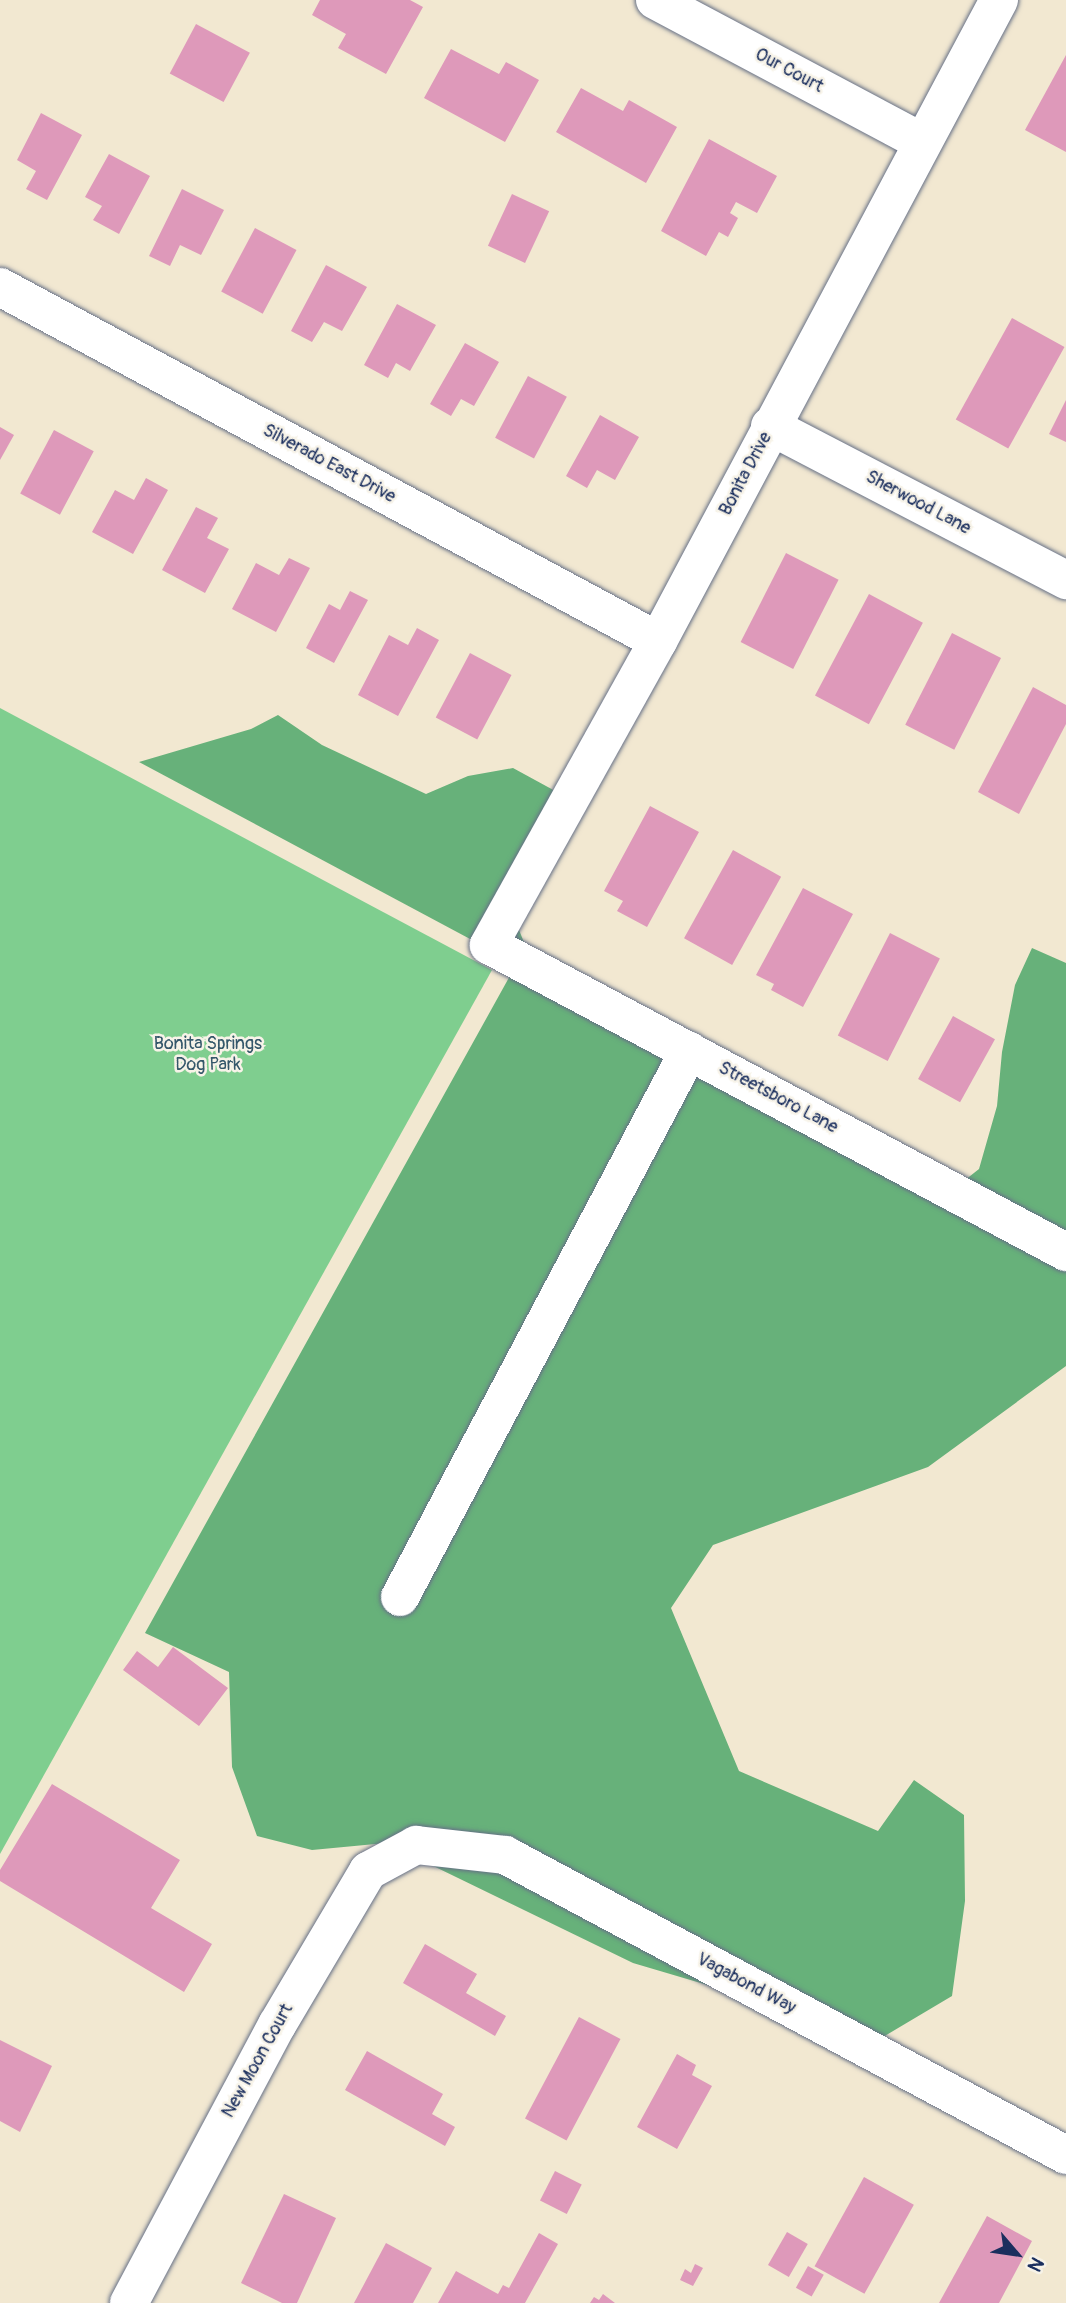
<!DOCTYPE html>
<html>
<head>
<meta charset="utf-8">
<style>
	body { margin:0 }
	#map { position:relative; width:1066px; height:2303px; overflow:hidden; background:#f2e8d1; font-family:Pangolin,sans-serif }
	div>[style] { position:absolute }
	.green>* { inset:0; background:#7fce8f }
	.forest>* { inset:0; background:#67b17a }
	.building>* { inset:0; background:#de99ba; transform-origin:0 0 }
	.roads { filter:drop-shadow(0 0 2px #667086) drop-shadow(0 0 2px #667086) }
	.street>* { height:38px; margin:-19px; padding:0 19px; transform-origin:19px; border-radius:19px; background:#fff }
	span { translate:-50% -50%; white-space:nowrap; text-align:center; line-height:1.15; -webkit-text-stroke:5px #f7f3e8; paint-order:stroke }
	.street-label { font-size:18px; color:#1b2f5e }
	.park-label { font-size:18px; color:#34576a }
	.north { position:absolute; left:982px; top:2219px; width:70px; height:70px; -webkit-text-stroke:5px #f7f3e8; paint-order:stroke; rotate:119deg; font-size:19px; font-weight:700; line-height:28px; text-align:center; color:#1b2f5e }
	.north::after { content:''; display:block; margin:auto; width:24px; height:32px; background:#1b2f5e; clip-path:polygon(50% 0,100% 100%,50% 72%,0 100%) }
</style>
</head>
<body>
<div id="map">
	<div class="green">
		<div style="clip-path:polygon(0 708px,492px 970px,0 1854px)"></div>
	</div>
	<div class="forest">
		<div style="clip-path:polygon(278px 715px,322px 745px,426px 794px,468px 776px,513px 768px,557px 792px,517px 925px,534px 967px,936px 1203px,979px 1169px,997px 1106px,1002px 1052px,1015px 985px,1032px 948px,1066px 963px,1066px 1366px,928px 1467px,713px 1545px,671px 1608px,739px 1771px,878px 1831px,914px 1780px,964px 1815px,965px 1901px,952px 1996px,883px 2037px,633px 1963px,386px 1843px,312px 1850px,257px 1836px,232px 1767px,229px 1672px,145px 1633px,511px 974px,500px 955px,139px 762px,251px 729px)"></div>
	</div>
	<div class="building">
		<div style="clip-path:polygon(320px 0,410px 0,423px 7px,386px 74px,338px 48px,346px 34px,312px 15px)"></div>
		<div style="left:196px;top:24px;width:61px;height:56px;rotate:28deg"></div>
		<div style="clip-path:polygon(451px 49px,499px 74px,506px 62px,539px 80px,505px 142px,424px 98px)"></div>
		<div style="clip-path:polygon(1066px 55px,1066px 152px,1025px 130px)"></div>
		<div style="clip-path:polygon(581px 88px,623px 111px,629px 100px,677px 127px,646px 183px,556px 132px)"></div>
		<div style="clip-path:polygon(41px 113px,82px 135px,47px 200px,26px 189px,36px 171px,17px 160px)"></div>
		<div style="clip-path:polygon(709px 139px,777px 176px,757px 213px,736px 202px,730px 213px,738px 218px,728px 237px,719px 232px,706px 256px,661px 231px)"></div>
		<div style="clip-path:polygon(109px 154px,150px 176px,119px 234px,93px 220px,102px 206px,85px 197px)"></div>
		<div style="clip-path:polygon(182px 189px,224px 210px,201px 255px,180px 245px,170px 266px,149px 256px)"></div>
		<div style="left:512px;top:194px;width:41px;height:57px;rotate:25deg"></div>
		<div style="left:255px;top:228px;width:47px;height:72px;rotate:28deg"></div>
		<div style="clip-path:polygon(326px 265px,367px 287px,342px 331px,324px 322px,312px 342px,291px 331px)"></div>
		<div style="clip-path:polygon(397px 304px,436px 325px,410px 371px,396px 363px,388px 378px,364px 365px)"></div>
		<div style="left:1012px;top:318px;width:60px;height:116px;rotate:29deg"></div>
		<div style="clip-path:polygon(465px 343px,499px 362px,474px 406px,461px 399px,451px 416px,430px 404px)"></div>
		<div style="left:528px;top:376px;width:44px;height:70px;rotate:28deg"></div>
		<div style="clip-path:polygon(1066px 400px,1066px 442px,1049px 434px)"></div>
		<div style="clip-path:polygon(600px 415px,639px 437px,615px 480px,597px 470px,587px 488px,566px 476px)"></div>
		<div style="clip-path:polygon(0 427px,14px 435px,0 460px)"></div>
		<div style="left:54px;top:430px;width:45px;height:72px;rotate:28deg"></div>
		<div style="clip-path:polygon(146px 478px,168px 490px,133px 554px,92px 532px,115px 490px,134px 500px)"></div>
		<div style="clip-path:polygon(196px 507px,218px 518px,207px 538px,229px 549px,205px 593px,162px 570px)"></div>
		<div style="left:786px;top:553px;width:59px;height:100px;rotate:27deg"></div>
		<div style="clip-path:polygon(289px 558px,310px 568px,276px 632px,232px 609px,256px 563px,279px 575px)"></div>
		<div style="clip-path:polygon(350px 591px,368px 600px,334px 663px,306px 648px,329px 604px,340px 610px)"></div>
		<div style="left:869px;top:594px;width:61px;height:115px;rotate:28deg"></div>
		<div style="clip-path:polygon(417px 628px,439px 640px,398px 716px,358px 695px,389px 635px,408px 645px)"></div>
		<div style="left:952px;top:633px;width:55px;height:103px;rotate:27deg"></div>
		<div style="left:470px;top:653px;width:47px;height:73px;rotate:28deg"></div>
		<div style="clip-path:polygon(1033px 687px,1066px 705px,1066px 724px,1019px 814px,978px 792px)"></div>
		<div style="clip-path:polygon(650px 806px,699px 832px,647px 927px,617px 911px,623px 901px,604px 891px)"></div>
		<div style="left:733px;top:850px;width:55px;height:101px;rotate:29deg"></div>
		<div style="clip-path:polygon(803px 888px,853px 914px,803px 1007px,771px 990px,774px 984px,756px 975px)"></div>
		<div style="left:890px;top:933px;width:56px;height:115px;rotate:27deg"></div>
		<div style="left:953px;top:1016px;width:48px;height:72px;rotate:29deg"></div>
		<div style="clip-path:polygon(173px 1647px,228px 1688px,199px 1726px,123px 1670px,137px 1651px,158px 1667px)"></div>
		<div style="clip-path:polygon(52px 1784px,180px 1860px,151px 1908px,212px 1944px,184px 1992px,0 1881px,0 1870px)"></div>
		<div style="clip-path:polygon(425px 1944px,477px 1974px,466px 1993px,506px 2016px,495px 2036px,403px 1983px)"></div>
		<div style="left:579px;top:2017px;width:47px;height:115px;rotate:28deg"></div>
		<div style="clip-path:polygon(0 2040px,52px 2066px,20px 2132px,0 2121px)"></div>
		<div style="clip-path:polygon(367px 2051px,443px 2094px,432px 2114px,455px 2127px,445px 2146px,345px 2090px)"></div>
		<div style="clip-path:polygon(677px 2054px,696px 2065px,692px 2075px,712px 2086px,677px 2149px,637px 2127px)"></div>
		<div style="left:555px;top:2171px;width:30px;height:33px;rotate:27deg"></div>
		<div style="left:864px;top:2177px;width:57px;height:102px;rotate:29deg"></div>
		<div style="clip-path:polygon(284px 2194px,336px 2218px,297px 2303px,282px 2303px,241px 2283px)"></div>
		<div style="clip-path:polygon(987px 2216px,1032px 2241px,999px 2303px,939px 2303px)"></div>
		<div style="left:787px;top:2232px;width:24px;height:38px;rotate:30deg"></div>
		<div style="clip-path:polygon(539px 2233px,558px 2244px,525px 2303px,438px 2303px,456px 2271px,498px 2294px,503px 2285px,509px 2288px)"></div>
		<div style="clip-path:polygon(386px 2243px,432px 2268px,413px 2303px,354px 2303px)"></div>
		<div style="clip-path:polygon(695px 2264px,703px 2268px,693px 2286px,680px 2280px,685px 2269px,691px 2273px)"></div>
		<div style="left:808px;top:2266px;width:18px;height:25px;rotate:29deg"></div>
		<div style="clip-path:polygon(603px 2294px,615px 2303px,590px 2303px,594px 2297px,599px 2300px)"></div>
	</div>
	<div class="roads">
		<div class="street">
			<div style="left:655px;top:0;width:302px;rotate:28deg"></div>
			<div style="left:999px;top:0;width:726px;rotate:118.01deg"></div>
			<div style="left:658px;top:641px;width:348px;rotate:119.1deg"></div>
			<div style="left:489px;top:945px;width:654px;rotate:28.02deg"></div>
			<div style="left:0;top:287px;width:747px;rotate:28.28deg"></div>
			<div style="left:770px;top:426px;width:334px;rotate:27.5deg"></div>
			<div style="left:400px;top:1597px;width:618px;rotate:-62.11deg"></div>
			<div style="left:129px;top:2303px;width:315px;rotate:-62deg"></div>
			<div style="left:277px;top:2025px;width:179px;rotate:-59.4deg"></div>
			<div style="left:368px;top:1871px;width:55px;rotate:-28.4deg"></div>
			<div style="left:416px;top:1845px;width:90px;rotate:6.4deg"></div>
			<div style="left:505px;top:1855px;width:636px;rotate:28.14deg"></div>
		</div>
	</div>
	<div class="street-label">
		<span style="left:789px;top:71px;rotate:28deg">Our Court</span>
		<span style="left:329px;top:464px;rotate:28deg">Silverado East Drive</span>
		<span style="left:746px;top:474px;rotate:-62deg">Bonita Drive</span>
		<span style="left:918px;top:503px;rotate:28deg">Sherwood Lane</span>
		<span style="left:778px;top:1098px;rotate:28deg">Streetsboro Lane</span>
		<span style="left:746px;top:1984px;rotate:28deg">Vagabond Way</span>
		<span style="left:258px;top:2061px;rotate:-61deg">New Moon Court</span>
	</div>
	<div class="park-label">
		<span style="left:208px;top:1055px">Bonita Springs<br>Dog Park</span>
	</div>
	<div class="north">N</div>
</div>
</body>
</html>
